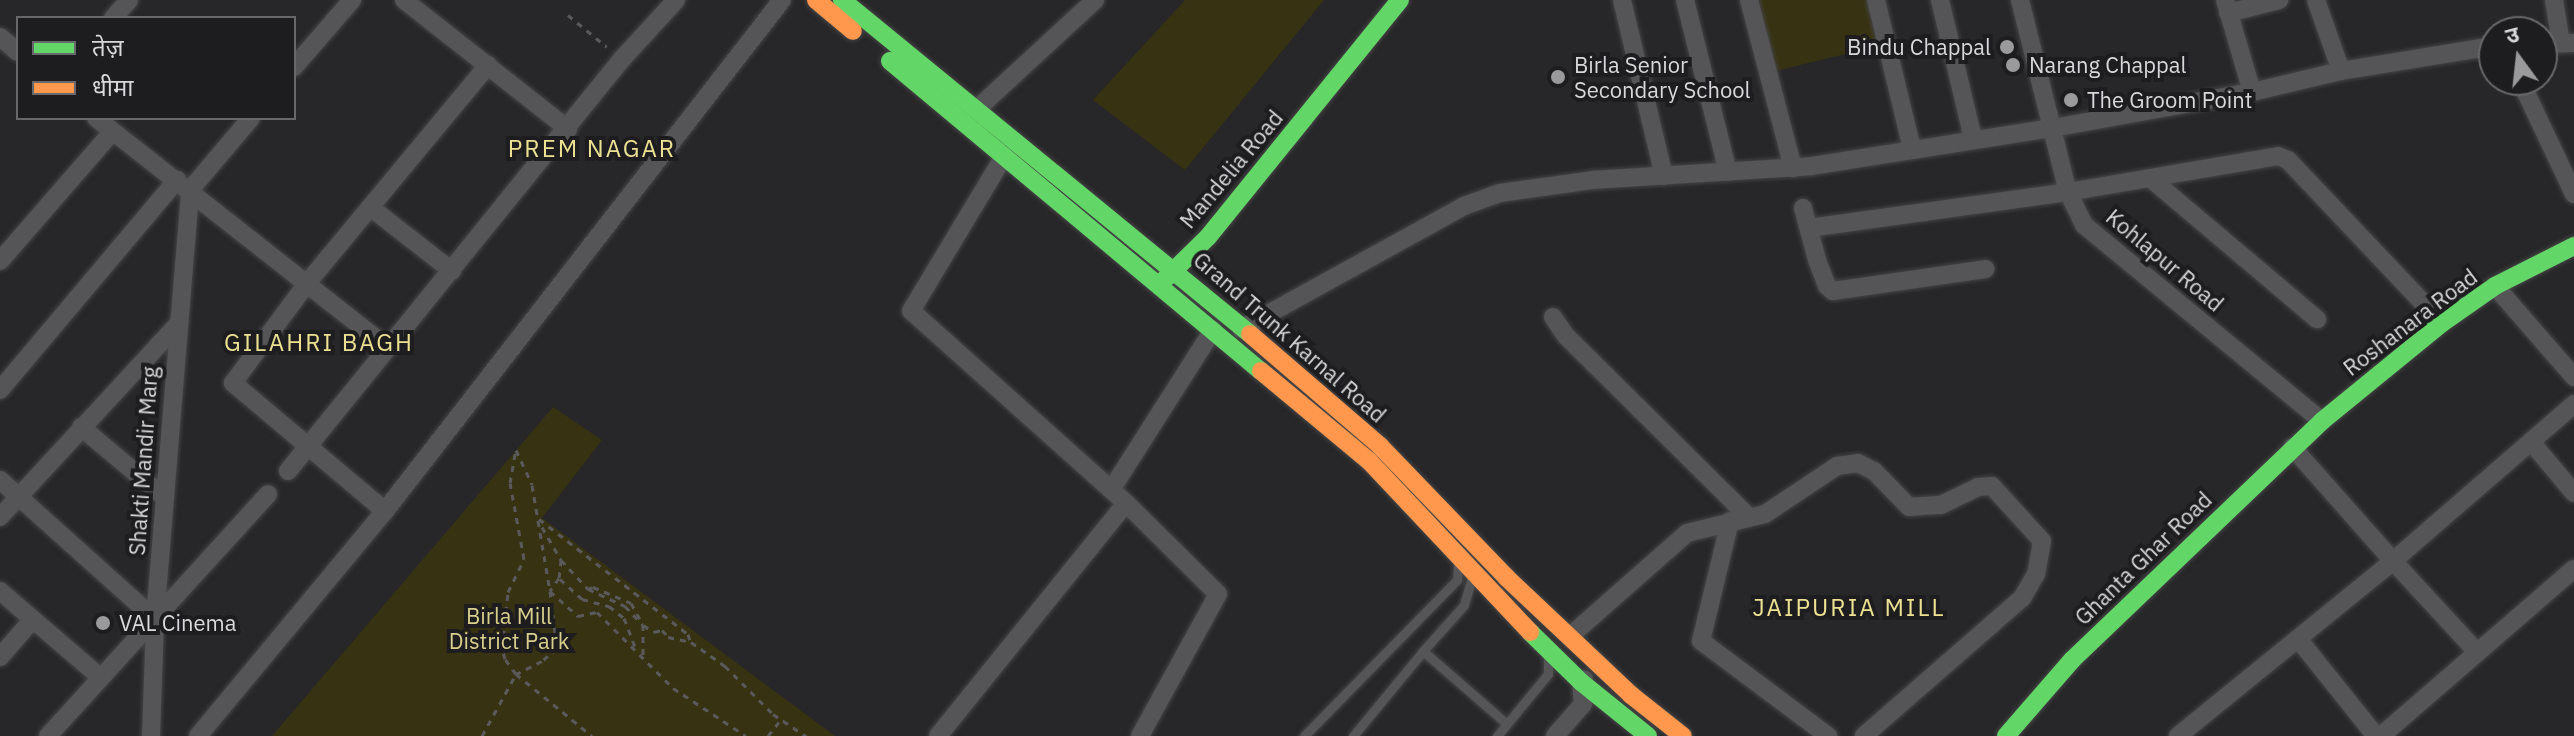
<!DOCTYPE html>
<html>
<head>
<meta charset="utf-8">
<style>
	body { margin:0 }
	#map { position:relative; width:2574px; height:736px; overflow:hidden; background:#272628; font-family:"IBM Plex Sans","Noto Sans Devanagari",sans-serif }
	div>[style] { position:absolute }
	.green>* { inset:0; background:#373211 }
	.path>* { height:3px; margin-top:-1.5px; transform-origin:0; background:repeating-linear-gradient(90deg,#5a595b 0 6px,transparent 0 12px) }
	.roads { filter:drop-shadow(0 0 2px #444445) drop-shadow(0 0 2px #444445) }
	.lane>* { height:9px; margin:-4.5px; padding:0 4.5px; transform-origin:4.5px; border-radius:4.5px; background:#555456 }
	.street>* { height:18px; margin:-9px; padding:0 9px; transform-origin:9px; border-radius:9px; background:#555456 }
	.fast>* { height:18px; margin:-9px; padding:0 9px; transform-origin:9px; border-radius:9px; background:#63d668 }
	.slow>* { height:18px; margin:-9px; padding:0 9px; transform-origin:9px; border-radius:9px; background:#ff974d }
	.dots>* { width:22px; height:22px; translate:-50% -50%; box-sizing:border-box; border:4px solid #1d1c1f; border-radius:50% }
	span { translate:-50% -50%; white-space:nowrap; text-align:center; line-height:1.15; -webkit-text-stroke:8px #1d1c1f; paint-order:stroke }
	.poi-label { font-size:22px; color:#d8d8da }
	.right { translate:-100% -50%; text-align:right }
	.left { translate:0 -50%; text-align:left }
	.street-label { font-size:22px; color:#d8d8da }
	.park-label { font-size:22px; color:#d8cf8c }
	.neighbourhood-label { font-size:24px; color:#ece192; letter-spacing:2px }
	.legend { position:absolute; left:16px; top:16px; width:280px; height:104px; box-sizing:border-box; background:#1d1c1f; border:2px solid #68676a; margin:0; padding:10px 14px; list-style:none; font-size:24px; color:#d8d8da }
	.legend li { display:flex; align-items:center; gap:16px; height:40px }
	.legend b { width:40px; border:2px solid #68676a }
	.north { position:absolute; left:2478px; top:16px; width:80px; height:80px; box-sizing:border-box; background:#1d1c1f; border:2px solid #68676a; border-radius:50%; rotate:345deg; font-size:22px; font-weight:700; line-height:32px; text-align:center; color:#d8d8da }
	.north::after { content:''; display:block; margin:auto; width:28px; height:36px; background:#9a9a9c; clip-path:polygon(50% 0,100% 100%,50% 72%,0 100%) }
</style>
</head>
<body>
<div id="map">
	<div class="green">
		<div style="clip-path:polygon(1185px 0,1324px 0,1185px 170px,1093px 100px)"></div>
		<div style="clip-path:polygon(1759px 0,1867px 0,1878px 46px,1776px 71px)"></div>
		<div style="clip-path:polygon(553px 407px,602px 440px,542px 518px,835px 736px,272px 736px)"></div>
	</div>
	<div class="path">
		<div style="left:568px;top:15px;width:50px;rotate:39.4deg"></div>
		<div style="left:516px;top:450px;width:38px;rotate:65deg"></div>
		<div style="left:532px;top:485px;width:108px;rotate:80.4deg"></div>
		<div style="left:550px;top:591px;width:38px;rotate:42deg"></div>
		<div style="left:578px;top:616px;width:19px;rotate:-12deg"></div>
		<div style="left:597px;top:612px;width:107px;rotate:45deg"></div>
		<div style="left:673px;top:688px;width:87px;rotate:33.3deg"></div>
		<div style="left:539px;top:519px;width:188px;rotate:37.7deg"></div>
		<div style="left:688px;top:634px;width:7px;rotate:74deg"></div>
		<div style="left:542px;top:527px;width:38px;rotate:60deg"></div>
		<div style="left:561px;top:560px;width:18px;rotate:96deg"></div>
		<div style="left:559px;top:578px;width:16px;rotate:125deg"></div>
		<div style="left:550px;top:591px;width:57px;rotate:83deg"></div>
		<div style="left:557px;top:648px;width:20px;rotate:139deg"></div>
		<div style="left:542px;top:661px;width:29px;rotate:153deg"></div>
		<div style="left:516px;top:674px;width:98px;rotate:39.2deg"></div>
		<div style="left:561px;top:560px;width:40px;rotate:47deg"></div>
		<div style="left:588px;top:589px;width:41px;rotate:24.7deg"></div>
		<div style="left:625px;top:606px;width:26px;rotate:47deg"></div>
		<div style="left:643px;top:625px;width:34px;rotate:90deg"></div>
		<div style="left:560px;top:579px;width:30px;rotate:42deg"></div>
		<div style="left:582px;top:599px;width:28px;rotate:15deg"></div>
		<div style="left:609px;top:606px;width:19px;rotate:39deg"></div>
		<div style="left:624px;top:618px;width:31px;rotate:69deg"></div>
		<div style="left:588px;top:589px;width:5px;rotate:-22deg"></div>
		<div style="left:593px;top:587px;width:41px;rotate:22.8deg"></div>
		<div style="left:631px;top:603px;width:21px;rotate:61deg"></div>
		<div style="left:643px;top:625px;width:13px;rotate:32deg"></div>
		<div style="left:654px;top:632px;width:8px;rotate:-14deg"></div>
		<div style="left:662px;top:630px;width:9px;rotate:49deg"></div>
		<div style="left:668px;top:637px;width:24px;rotate:12deg"></div>
		<div style="left:691px;top:642px;width:42px;rotate:35.2deg"></div>
		<div style="left:725px;top:666px;width:68px;rotate:45deg"></div>
		<div style="left:773px;top:714px;width:40px;rotate:34deg"></div>
		<div style="left:482px;top:736px;width:71px;rotate:-61.3deg"></div>
		<div style="left:516px;top:674px;width:19px;rotate:-126deg"></div>
		<div style="left:505px;top:659px;width:11px;rotate:-105deg"></div>
		<div style="left:502px;top:648px;width:56px;rotate:-83.9deg"></div>
		<div style="left:508px;top:592px;width:37px;rotate:-64deg"></div>
		<div style="left:524px;top:559px;width:77px;rotate:-100.4deg"></div>
		<div style="left:510px;top:483px;width:34px;rotate:-80deg"></div>
		<div style="left:768px;top:736px;width:23px;rotate:-52deg"></div>
	</div>
	<div class="roads">
		<div class="lane">
			<div style="left:1472px;top:577px;width:29px;rotate:106deg"></div>
			<div style="left:1464px;top:605px;width:62px;rotate:131.7deg"></div>
			<div style="left:1423px;top:651px;width:111px;rotate:41deg"></div>
			<div style="left:1304px;top:736px;width:219px;rotate:-45.6deg"></div>
			<div style="left:1457px;top:580px;width:15px;rotate:-86deg"></div>
			<div style="left:1353px;top:736px;width:110px;rotate:-50.5deg"></div>
			<div style="left:1497px;top:736px;width:80px;rotate:-50.6deg"></div>
			<div style="left:1548px;top:674px;width:16px;rotate:-90deg"></div>
		</div>
		<div class="street">
			<div style="left:404px;top:0;width:209px;rotate:38.2deg"></div>
			<div style="left:1622px;top:0;width:181px;rotate:76.6deg"></div>
			<div style="left:1685px;top:0;width:177px;rotate:76deg"></div>
			<div style="left:1749px;top:0;width:174px;rotate:75.3deg"></div>
			<div style="left:1876px;top:0;width:153px;rotate:76.4deg"></div>
			<div style="left:1940px;top:0;width:143px;rotate:76.6deg"></div>
			<div style="left:2020px;top:0;width:198px;rotate:76deg"></div>
			<div style="left:2068px;top:192px;width:37px;rotate:64deg"></div>
			<div style="left:2084px;top:225px;width:308px;rotate:39.5deg"></div>
			<div style="left:2225px;top:0;width:96px;rotate:73.6deg"></div>
			<div style="left:2316px;top:0;width:75px;rotate:70.6deg"></div>
			<div style="left:2554px;top:0;width:44px;rotate:80.8deg"></div>
			<div style="left:2228px;top:13px;width:53px;rotate:-14.3deg"></div>
			<div style="left:113px;top:18px;width:24px;rotate:-48deg"></div>
			<div style="left:0;top:37px;width:23px;rotate:40deg"></div>
			<div style="left:2542px;top:44px;width:32px;rotate:-2deg"></div>
			<div style="left:294px;top:67px;width:89px;rotate:-49.1deg"></div>
			<div style="left:2520px;top:80px;width:126px;rotate:64.7deg"></div>
			<div style="left:977px;top:109px;width:161px;rotate:-42.7deg"></div>
			<div style="left:96px;top:118px;width:372px;rotate:38.2deg"></div>
			<div style="left:2150px;top:178px;width:219px;rotate:40.2deg"></div>
			<div style="left:370px;top:207px;width:104px;rotate:38deg"></div>
			<div style="left:1803px;top:208px;width:54px;rotate:74.9deg"></div>
			<div style="left:1817px;top:260px;width:28px;rotate:69deg"></div>
			<div style="left:1827px;top:286px;width:8px;rotate:40deg"></div>
			<div style="left:1833px;top:291px;width:154px;rotate:-8.2deg"></div>
			<div style="left:1809px;top:228px;width:261px;rotate:-7.9deg"></div>
			<div style="left:2068px;top:192px;width:213px;rotate:-9.7deg"></div>
			<div style="left:2278px;top:156px;width:11px;rotate:22deg"></div>
			<div style="left:2288px;top:160px;width:224px;rotate:46.6deg"></div>
			<div style="left:0;top:261px;width:171px;rotate:-49deg"></div>
			<div style="left:2495px;top:286px;width:121px;rotate:49deg"></div>
			<div style="left:1553px;top:317px;width:23px;rotate:56deg"></div>
			<div style="left:1566px;top:336px;width:257px;rotate:44.7deg"></div>
			<div style="left:1241px;top:329px;width:255px;rotate:-28.9deg"></div>
			<div style="left:1464px;top:206px;width:38px;rotate:-20deg"></div>
			<div style="left:1500px;top:193px;width:93px;rotate:-8deg"></div>
			<div style="left:1592px;top:180px;width:220px;rotate:-3.6deg"></div>
			<div style="left:1812px;top:166px;width:244px;rotate:-9deg"></div>
			<div style="left:2053px;top:128px;width:202px;rotate:-10.3deg"></div>
			<div style="left:2252px;top:92px;width:91px;rotate:-13.3deg"></div>
			<div style="left:2341px;top:71px;width:155px;rotate:-9.3deg"></div>
			<div style="left:0;top:390px;width:275px;rotate:-49.9deg"></div>
			<div style="left:81px;top:427px;width:109px;rotate:40.1deg"></div>
			<div style="left:2532px;top:443px;width:65px;rotate:50deg"></div>
			<div style="left:288px;top:471px;width:530px;rotate:-50.97deg"></div>
			<div style="left:622px;top:59px;width:80px;rotate:-47.5deg"></div>
			<div style="left:0;top:480px;width:208px;rotate:41.9deg"></div>
			<div style="left:1111px;top:490px;width:190px;rotate:-57.5deg"></div>
			<div style="left:1126px;top:503px;width:129px;rotate:44.7deg"></div>
			<div style="left:1218px;top:594px;width:162px;rotate:118.8deg"></div>
			<div style="left:385px;top:511px;width:199px;rotate:-139.9deg"></div>
			<div style="left:233px;top:383px;width:126px;rotate:-53.4deg"></div>
			<div style="left:308px;top:282px;width:282px;rotate:-50.3deg"></div>
			<div style="left:0;top:517px;width:263px;rotate:-47.3deg"></div>
			<div style="left:1730px;top:521px;width:123px;rotate:103.6deg"></div>
			<div style="left:1701px;top:641px;width:159px;rotate:36.8deg"></div>
			<div style="left:0;top:591px;width:133px;rotate:40.7deg"></div>
			<div style="left:1569px;top:637px;width:157px;rotate:-41.4deg"></div>
			<div style="left:1687px;top:533px;width:80px;rotate:-13.7deg"></div>
			<div style="left:1765px;top:514px;width:87px;rotate:-33.7deg"></div>
			<div style="left:1837px;top:466px;width:21px;rotate:-8deg"></div>
			<div style="left:1858px;top:463px;width:18px;rotate:27deg"></div>
			<div style="left:1874px;top:471px;width:50px;rotate:45.8deg"></div>
			<div style="left:1909px;top:507px;width:32px;rotate:-4deg"></div>
			<div style="left:1941px;top:505px;width:41px;rotate:-25.9deg"></div>
			<div style="left:1978px;top:487px;width:14px;rotate:-4deg"></div>
			<div style="left:1992px;top:486px;width:74px;rotate:47.7deg"></div>
			<div style="left:2042px;top:541px;width:34px;rotate:100deg"></div>
			<div style="left:2036px;top:574px;width:28px;rotate:120deg"></div>
			<div style="left:2022px;top:598px;width:210px;rotate:138.9deg"></div>
			<div style="left:2299px;top:640px;width:123px;rotate:51.3deg"></div>
			<div style="left:2477px;top:652px;width:124px;rotate:-132.7deg"></div>
			<div style="left:2393px;top:561px;width:240px;rotate:-40.9deg"></div>
			<div style="left:0;top:657px;width:50px;rotate:-49deg"></div>
			<div style="left:48px;top:736px;width:327px;rotate:-47.7deg"></div>
			<div style="left:151px;top:736px;width:117px;rotate:-88deg"></div>
			<div style="left:155px;top:619px;width:430px;rotate:-85.3deg"></div>
			<div style="left:190px;top:190px;width:94px;rotate:-49.7deg"></div>
			<div style="left:198px;top:736px;width:293px;rotate:-50.3deg"></div>
			<div style="left:385px;top:511px;width:647px;rotate:-52.16deg"></div>
			<div style="left:938px;top:736px;width:299px;rotate:-51.1deg"></div>
			<div style="left:1126px;top:503px;width:288px;rotate:-138.2deg"></div>
			<div style="left:911px;top:311px;width:181px;rotate:-59deg"></div>
			<div style="left:1555px;top:736px;width:43px;rotate:-48.8deg"></div>
			<div style="left:1583px;top:704px;width:22px;rotate:-95deg"></div>
			<div style="left:1581px;top:682px;width:4px;rotate:-45deg"></div>
			<div style="left:2178px;top:736px;width:277px;rotate:-39.1deg"></div>
			<div style="left:2393px;top:561px;width:152px;rotate:-131.5deg"></div>
			<div style="left:2381px;top:736px;width:255px;rotate:-40.9deg"></div>
		</div>
		<div class="fast">
			<div style="left:842px;top:0;width:527px;rotate:39.3deg"></div>
			<div style="left:890px;top:61px;width:483px;rotate:39.9deg"></div>
			<div style="left:1162px;top:282px;width:64px;rotate:-44.4deg"></div>
			<div style="left:1208px;top:237px;width:305px;rotate:-51deg"></div>
			<div style="left:1530px;top:632px;width:71px;rotate:44.4deg"></div>
			<div style="left:1581px;top:682px;width:86px;rotate:38.9deg"></div>
			<div style="left:2006px;top:736px;width:101px;rotate:-49deg"></div>
			<div style="left:2072px;top:660px;width:346px;rotate:-43.7deg"></div>
			<div style="left:2322px;top:421px;width:155px;rotate:-39.2deg"></div>
			<div style="left:2442px;top:323px;width:65px;rotate:-34.9deg"></div>
			<div style="left:2495px;top:286px;width:89px;rotate:-26.9deg"></div>
		</div>
		<div class="slow">
			<div style="left:816px;top:0;width:48px;rotate:40deg"></div>
			<div style="left:1250px;top:334px;width:172px;rotate:40.7deg"></div>
			<div style="left:1380px;top:446px;width:183px;rotate:46.1deg"></div>
			<div style="left:1507px;top:578px;width:170px;rotate:43.3deg"></div>
			<div style="left:1631px;top:695px;width:66px;rotate:38.3deg"></div>
			<div style="left:1261px;top:371px;width:141px;rotate:39.8deg"></div>
			<div style="left:1369px;top:461px;width:235px;rotate:46.7deg"></div>
		</div>
	</div>
	<div class="dots">
		<div style="left:2007px;top:47px;background:#9a9a9c"></div>
		<div style="left:2013px;top:65px;background:#9a9a9c"></div>
		<div style="left:1558px;top:77px;background:#9a9a9c"></div>
		<div style="left:2071px;top:100px;background:#9a9a9c"></div>
		<div style="left:103px;top:623px;background:#9a9a9c"></div>
	</div>
	<div class="poi-label">
		<span class="right" style="left:1991px;top:47px">Bindu Chappal</span>
		<span class="left" style="left:1574px;top:77px">Birla Senior<br>Secondary School</span>
		<span class="left" style="left:2029px;top:65px">Narang Chappal</span>
		<span class="left" style="left:2087px;top:100px">The Groom Point</span>
		<span class="left" style="left:119px;top:623px">VAL Cinema</span>
	</div>
	<div class="street-label">
		<span style="left:1231px;top:169px;rotate:-50deg">Mandelia Road</span>
		<span style="left:2165px;top:260px;rotate:40deg">Kohlapur Road</span>
		<span style="left:2410px;top:322px;rotate:-37deg">Roshanara Road</span>
		<span style="left:1290px;top:337px;rotate:41deg">Grand Trunk Karnal Road</span>
		<span style="left:143px;top:461px;rotate:-86deg">Shakti Mandir Marg</span>
		<span style="left:2143px;top:558px;rotate:-44deg">Ghanta Ghar Road</span>
	</div>
	<div class="park-label">
		<span style="left:509px;top:628px">Birla Mill<br>District Park</span>
	</div>
	<div class="neighbourhood-label">
		<span style="left:592px;top:149px">PREM NAGAR</span>
		<span style="left:319px;top:343px">GILAHRI BAGH</span>
		<span style="left:1849px;top:608px">JAIPURIA MILL</span>
	</div>
	<ul class="legend">
	<li><b style="height:10px;background:#63d668"></b>तेज़</li>
	<li><b style="height:10px;background:#ff974d"></b>धीमा</li>
	</ul>
	<div class="north">उ</div>
</div>
</body>
</html>
